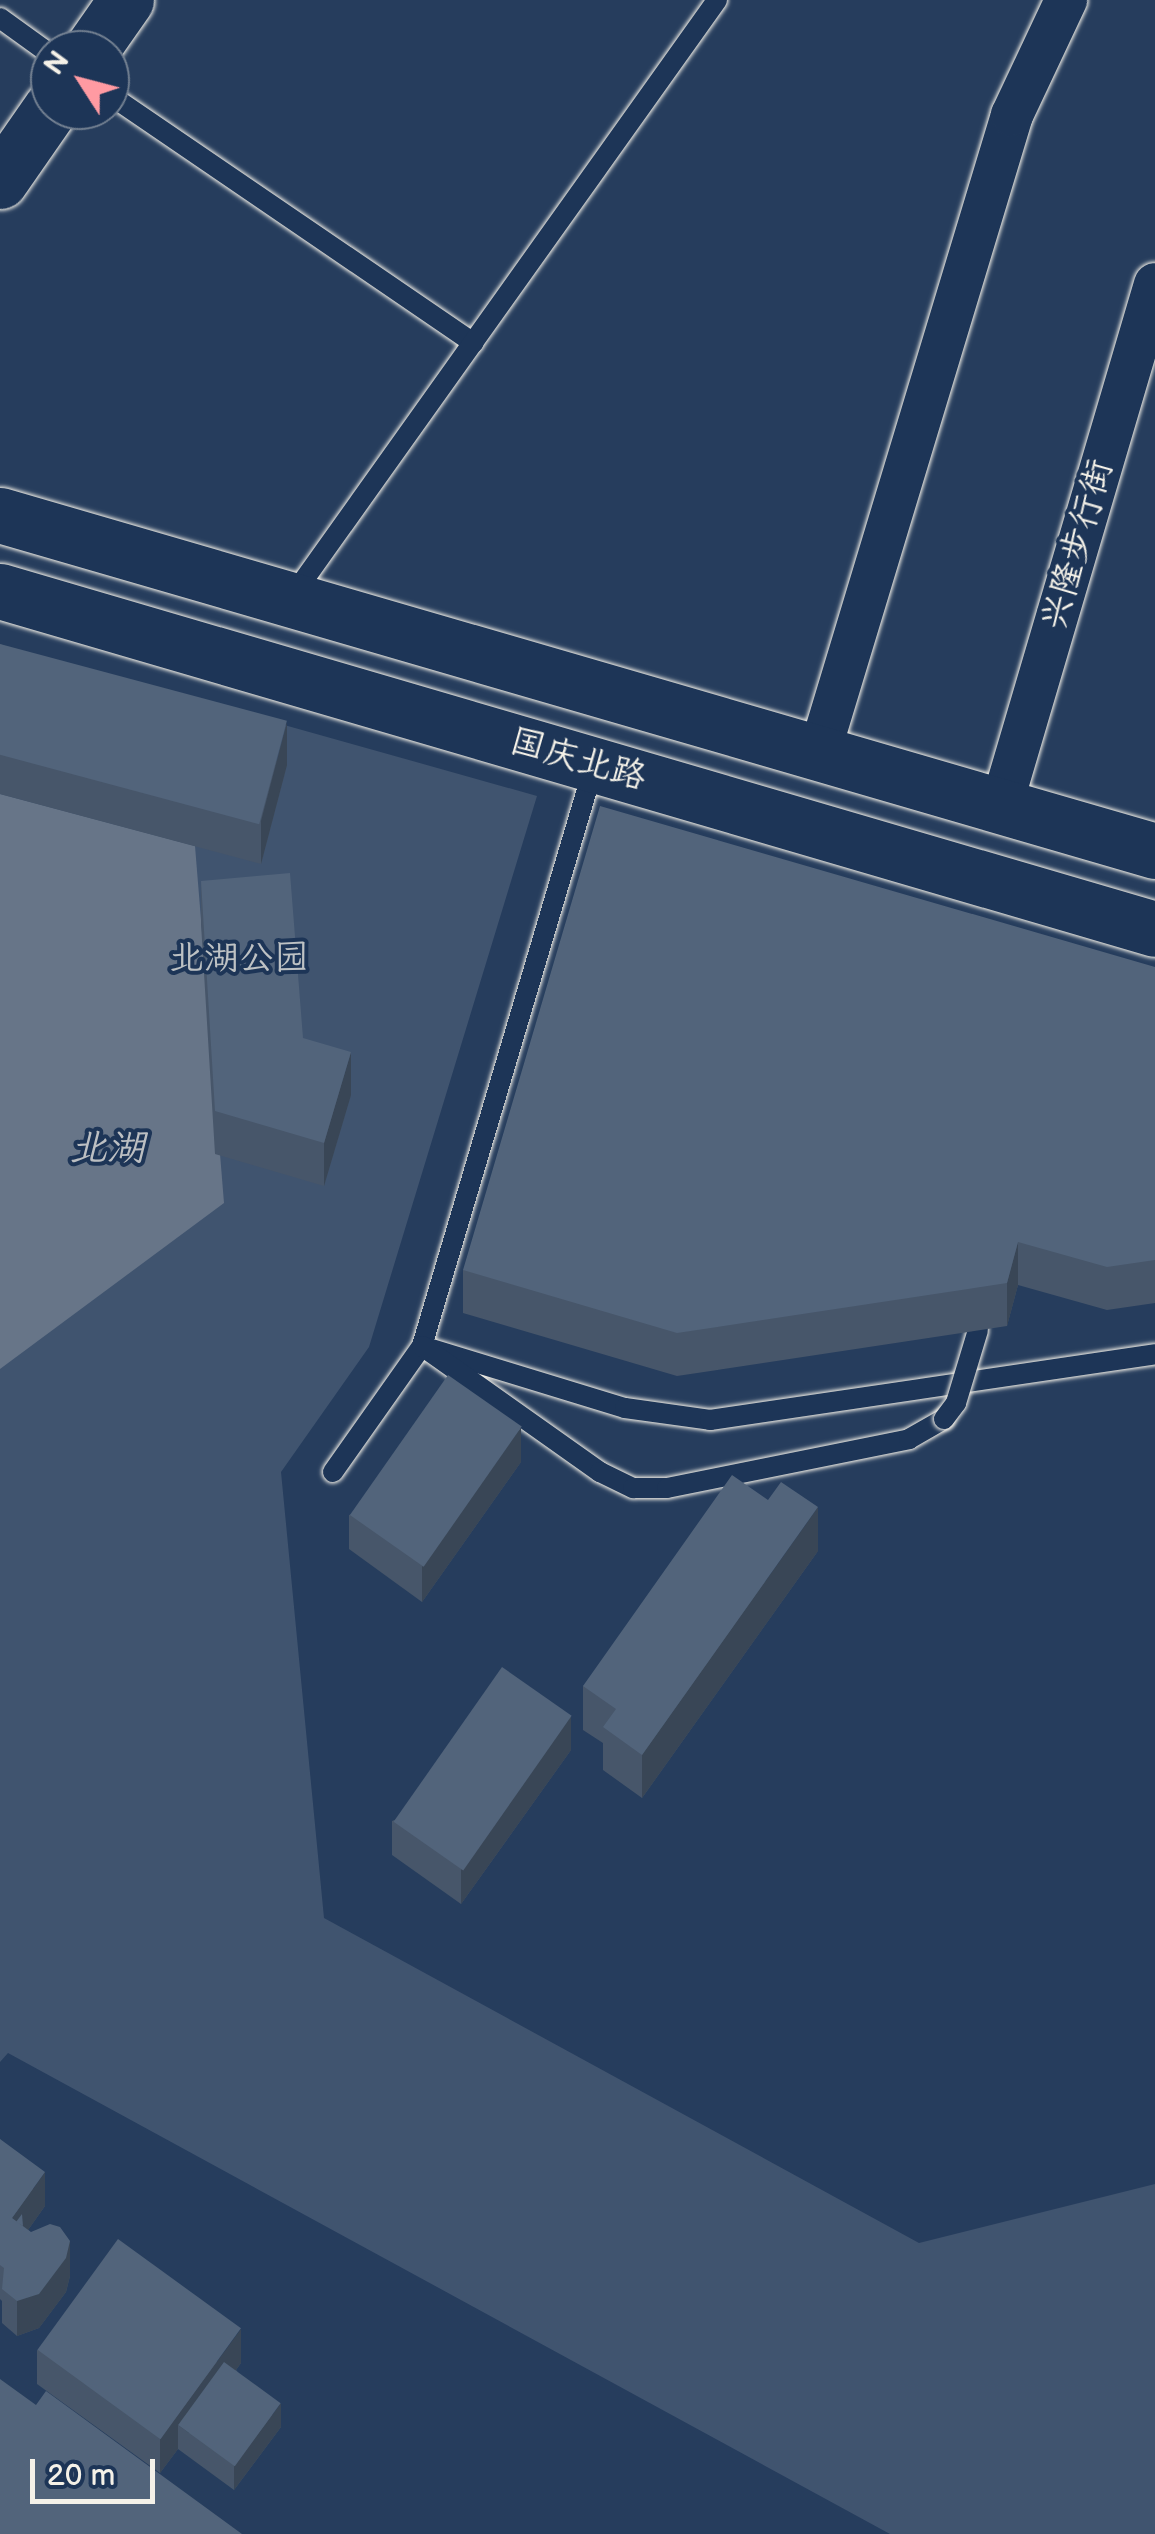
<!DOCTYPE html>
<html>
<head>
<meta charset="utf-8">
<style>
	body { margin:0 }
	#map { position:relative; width:1155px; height:2534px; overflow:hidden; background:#263d5d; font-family:"Balsamiq Sans","LXGW WenKai TC",sans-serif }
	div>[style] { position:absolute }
	.green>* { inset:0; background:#40546f }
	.water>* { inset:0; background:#677588 }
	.roads { filter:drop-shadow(0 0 2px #f4f1e8) drop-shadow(0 0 2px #f4f1e8) }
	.lane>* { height:20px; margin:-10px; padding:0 10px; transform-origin:10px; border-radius:10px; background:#1d3557 }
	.street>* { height:42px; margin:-21px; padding:0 21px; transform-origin:21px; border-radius:21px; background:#1d3557 }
	.secondary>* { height:55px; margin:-27.5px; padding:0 27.5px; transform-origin:27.5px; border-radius:27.5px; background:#1d3557 }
	.primary>* { height:55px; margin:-27.5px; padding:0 27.5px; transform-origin:27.5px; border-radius:27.5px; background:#1d3557 }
	.bridges { filter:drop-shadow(0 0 2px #f4f1e8) drop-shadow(0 0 2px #f4f1e8) }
	.lane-bridge>* { height:20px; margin:-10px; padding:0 10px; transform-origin:10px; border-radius:10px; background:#1d3557 }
	.wall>* { inset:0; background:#47566a }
	.shaded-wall>* { inset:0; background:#394656 }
	.building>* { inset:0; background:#52647b; transform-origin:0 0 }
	span { translate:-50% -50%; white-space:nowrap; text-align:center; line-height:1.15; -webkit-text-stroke:8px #1d3557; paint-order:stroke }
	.street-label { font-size:35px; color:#f4f1e8 }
	.park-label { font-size:35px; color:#bec2c4 }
	.water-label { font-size:38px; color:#bcbfc2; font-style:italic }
	.north { position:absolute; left:30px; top:30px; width:100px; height:100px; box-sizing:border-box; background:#1d3557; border:2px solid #738091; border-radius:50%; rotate:306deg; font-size:28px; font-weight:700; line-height:40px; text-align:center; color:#f4f1e8 }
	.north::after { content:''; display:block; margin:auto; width:35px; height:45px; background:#ff9aa2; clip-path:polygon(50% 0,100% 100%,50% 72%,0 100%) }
	.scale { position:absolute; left:30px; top:2459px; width:125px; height:45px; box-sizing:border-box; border:5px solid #f4f1e8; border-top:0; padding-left:12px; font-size:30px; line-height:35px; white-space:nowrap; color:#f4f1e8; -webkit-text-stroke:8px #1d3557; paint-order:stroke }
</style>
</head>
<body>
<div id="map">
	<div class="green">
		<div style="clip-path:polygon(0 645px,537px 796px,369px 1347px,281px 1472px,324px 1918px,919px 2243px,1155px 2184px,1155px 2534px,890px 2534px,8px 2053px,0 2062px)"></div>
	</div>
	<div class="water">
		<div style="clip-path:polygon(0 794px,195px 846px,224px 1203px,0 1369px)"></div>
	</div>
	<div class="roads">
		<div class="lane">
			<div style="left:0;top:18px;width:62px;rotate:35.8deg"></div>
			<div style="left:110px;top:95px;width:440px;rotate:34.3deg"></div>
			<div style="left:291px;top:598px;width:734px;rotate:-54.53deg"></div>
			<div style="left:594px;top:766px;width:605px;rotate:106.52deg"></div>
			<div style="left:422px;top:1346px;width:212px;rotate:17deg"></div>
			<div style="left:625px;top:1408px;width:86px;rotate:8deg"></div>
			<div style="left:710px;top:1420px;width:450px;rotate:-8.4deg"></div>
			<div style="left:333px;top:1472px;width:154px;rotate:-54.8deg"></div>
			<div style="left:422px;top:1346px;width:218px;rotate:35.3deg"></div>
			<div style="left:600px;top:1472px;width:37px;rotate:26deg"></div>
			<div style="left:633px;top:1488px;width:34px"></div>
			<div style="left:667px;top:1488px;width:247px;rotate:-11.4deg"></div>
			<div style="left:909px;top:1439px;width:40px;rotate:-29.7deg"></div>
		</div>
		<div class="street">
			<div style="left:819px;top:754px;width:668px;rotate:-73.19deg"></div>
			<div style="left:1012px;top:115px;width:127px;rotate:-64.8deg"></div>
			<div style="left:1001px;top:807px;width:545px;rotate:-73.59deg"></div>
		</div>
		<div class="secondary">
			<div style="left:91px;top:50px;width:61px;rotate:-55deg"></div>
			<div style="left:0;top:181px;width:88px;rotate:-55.2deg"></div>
		</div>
		<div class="primary">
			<div style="left:0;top:515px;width:1203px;rotate:16.22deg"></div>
			<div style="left:0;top:591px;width:1203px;rotate:16.31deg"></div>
		</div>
	</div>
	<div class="bridges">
		<div class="lane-bridge">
			<div style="left:944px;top:1419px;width:20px;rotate:-53deg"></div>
			<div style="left:956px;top:1403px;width:76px;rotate:-73.2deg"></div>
		</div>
	</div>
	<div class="wall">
		<div style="clip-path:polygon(0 644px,287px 765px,261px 864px,0 794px)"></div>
		<div style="clip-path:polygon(201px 881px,303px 1038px,351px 1095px,324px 1186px,215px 1154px,201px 924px)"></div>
		<div style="clip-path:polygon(1155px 967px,1155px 1303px,1107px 1310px,1018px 1285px,1007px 1326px,677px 1376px,463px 1313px,463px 1270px)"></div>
		<div style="clip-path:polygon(521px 1462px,422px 1602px,349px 1549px,349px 1515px)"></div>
		<div style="clip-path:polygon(818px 1551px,642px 1798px,603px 1770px,603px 1743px,583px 1730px,583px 1686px)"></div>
		<div style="clip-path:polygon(571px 1750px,461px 1904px,392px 1855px,392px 1821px)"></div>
		<div style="clip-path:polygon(0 2139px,45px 2206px,28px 2230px,70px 2276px,66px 2292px,39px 2328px,17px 2336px,2px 2323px,2px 2301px,0 2299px)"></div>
		<div style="clip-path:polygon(37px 2350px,241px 2363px,236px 2370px,281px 2427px,234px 2490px,178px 2449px,160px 2473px,37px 2384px)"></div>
	</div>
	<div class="shaded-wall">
		<div style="clip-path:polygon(287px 722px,287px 765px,261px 864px,261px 821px)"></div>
		<div style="clip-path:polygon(351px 1052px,351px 1095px,324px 1186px,324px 1143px)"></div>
		<div style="clip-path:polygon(1018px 1242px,1018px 1285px,1007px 1326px,1007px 1283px)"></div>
		<div style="clip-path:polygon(521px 1427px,521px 1462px,422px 1602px,422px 1567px)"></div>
		<div style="clip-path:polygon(818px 1507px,818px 1551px,642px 1798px,642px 1755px)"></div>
		<div style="clip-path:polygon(571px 1716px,571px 1750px,461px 1904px,461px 1870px)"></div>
		<div style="clip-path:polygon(45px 2172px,45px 2206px,23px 2237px,12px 2218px)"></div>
		<div style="clip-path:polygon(70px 2241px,70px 2276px,66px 2292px,39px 2328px,17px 2336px,17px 2301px)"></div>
		<div style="clip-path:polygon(241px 2329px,241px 2363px,189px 2433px,178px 2425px,178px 2449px,160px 2473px,160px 2439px)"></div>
		<div style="clip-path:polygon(281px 2403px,281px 2427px,234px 2490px,234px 2466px)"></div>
	</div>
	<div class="building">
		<div style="left:0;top:644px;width:297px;height:107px;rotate:15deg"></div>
		<div style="clip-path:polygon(600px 806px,1155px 967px,1155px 1260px,1107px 1267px,1018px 1242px,1007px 1283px,677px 1333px,463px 1270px)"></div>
		<div style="clip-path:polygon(290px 873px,303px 1038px,351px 1052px,324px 1143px,215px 1111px,201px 881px)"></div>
		<div style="left:448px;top:1375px;width:90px;height:171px;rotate:35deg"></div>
		<div style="clip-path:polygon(732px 1475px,768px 1500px,781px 1482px,818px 1507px,642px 1755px,603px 1727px,616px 1709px,583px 1686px)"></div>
		<div style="left:502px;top:1667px;width:85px;height:189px;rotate:35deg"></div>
		<div style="clip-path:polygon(0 2139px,45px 2172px,12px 2218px,31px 2232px,50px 2224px,60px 2227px,70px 2241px,66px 2258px,39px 2294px,17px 2301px,2px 2289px,4px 2268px,0 2265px)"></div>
		<div style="clip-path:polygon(22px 2214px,23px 2226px,16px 2222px)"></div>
		<div style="left:118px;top:2239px;width:152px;height:137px;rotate:36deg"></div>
		<div style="left:224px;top:2362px;width:70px;height:78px;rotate:36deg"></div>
		<div style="clip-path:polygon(0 2379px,36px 2405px,46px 2391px,242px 2534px,0 2534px)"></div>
	</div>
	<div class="street-label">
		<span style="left:1078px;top:545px;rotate:-74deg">兴隆步行街</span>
		<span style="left:578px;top:760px;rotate:16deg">国庆北路</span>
	</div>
	<div class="park-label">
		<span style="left:239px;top:959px">北湖公园</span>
	</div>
	<div class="water-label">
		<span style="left:107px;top:1149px">北湖</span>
	</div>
	<div class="north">N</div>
	<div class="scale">20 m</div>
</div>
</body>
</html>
